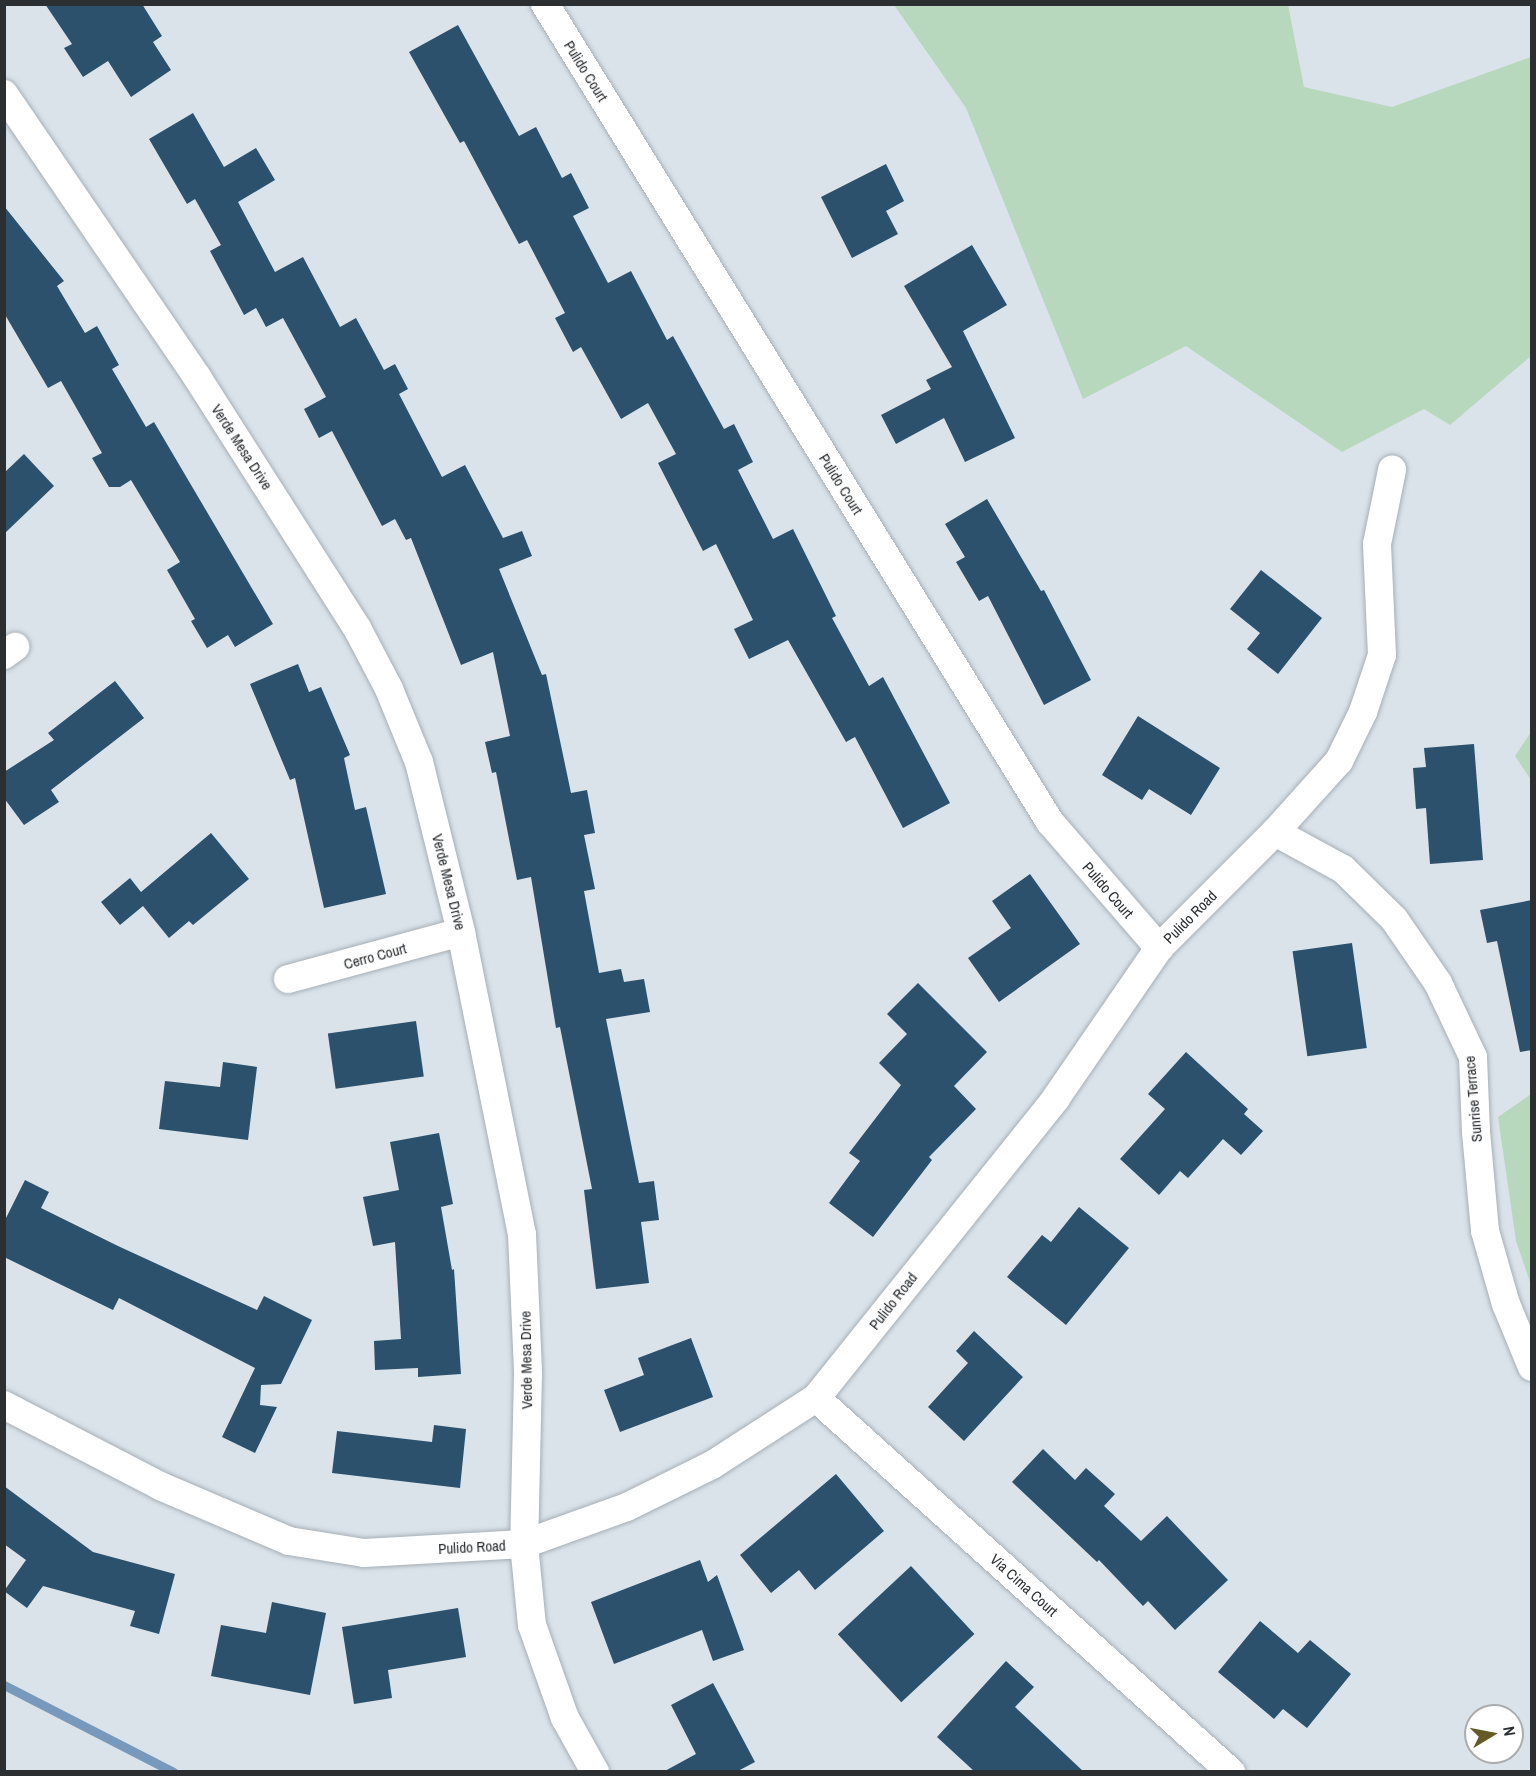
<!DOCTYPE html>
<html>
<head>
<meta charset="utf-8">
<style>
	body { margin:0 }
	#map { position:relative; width:1536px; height:1776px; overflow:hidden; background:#dae3ea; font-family:"Archivo Narrow",sans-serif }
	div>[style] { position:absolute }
	.green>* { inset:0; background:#b7d8bc }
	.stream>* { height:9px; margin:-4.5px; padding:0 4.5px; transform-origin:4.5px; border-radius:4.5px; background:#779abc }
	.building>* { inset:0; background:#2b516d; transform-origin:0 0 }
	.roads { filter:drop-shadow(0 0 2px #a7afb6) drop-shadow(0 0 2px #a7afb6) }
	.street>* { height:28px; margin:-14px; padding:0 14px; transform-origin:14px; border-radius:14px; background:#fff }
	span { translate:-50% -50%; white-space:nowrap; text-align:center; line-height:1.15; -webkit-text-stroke:6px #fff; paint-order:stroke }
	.street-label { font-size:15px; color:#2c2f32 }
	.frame { position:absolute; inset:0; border:6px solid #2c2f32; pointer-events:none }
	.north { position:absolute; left:1464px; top:1704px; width:60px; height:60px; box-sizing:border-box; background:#fff; border:2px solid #abacad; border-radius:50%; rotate:80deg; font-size:16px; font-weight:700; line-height:24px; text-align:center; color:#2c2f32 }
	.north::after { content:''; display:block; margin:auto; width:21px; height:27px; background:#635a26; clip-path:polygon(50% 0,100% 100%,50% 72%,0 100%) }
</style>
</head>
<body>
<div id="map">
	<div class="green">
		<div style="clip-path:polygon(894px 5px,1288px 5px,1304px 87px,1392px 107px,1531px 57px,1531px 356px,1450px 425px,1424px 409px,1342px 452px,1186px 346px,1083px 399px,966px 108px)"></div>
		<div style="clip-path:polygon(1531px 732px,1531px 780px,1515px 756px)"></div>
		<div style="clip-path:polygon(1531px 1094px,1531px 1285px,1516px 1241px,1498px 1117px)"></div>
	</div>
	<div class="stream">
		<div style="left:4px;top:1685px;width:190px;rotate:27.2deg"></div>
	</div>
	<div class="building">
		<div style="clip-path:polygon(45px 4px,142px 4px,162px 36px,153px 42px,171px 70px,131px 97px,108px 61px,83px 77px,64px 48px,72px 44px)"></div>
		<div style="clip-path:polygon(458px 25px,519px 136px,536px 127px,562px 178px,571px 173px,589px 208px,573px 216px,608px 283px,631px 271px,667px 340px,673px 336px,724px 429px,734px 424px,753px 462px,738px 470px,773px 539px,793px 529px,836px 616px,832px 618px,869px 686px,883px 677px,950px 803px,903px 828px,855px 737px,846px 742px,788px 640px,749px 659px,734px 629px,753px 620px,716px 544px,703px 551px,658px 463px,676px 454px,648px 403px,621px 419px,581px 347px,573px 352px,555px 318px,565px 313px,527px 240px,519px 244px,464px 141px,460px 143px,409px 52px)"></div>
		<div style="clip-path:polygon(193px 113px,224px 167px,256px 148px,275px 180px,238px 202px,275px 272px,303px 257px,340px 327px,356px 318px,384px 370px,395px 364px,408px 389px,399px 394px,442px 477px,465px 465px,503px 538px,522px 531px,532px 556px,499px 569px,542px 675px,546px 674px,571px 793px,587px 790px,595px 833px,584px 835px,595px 889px,584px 891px,599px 973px,621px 969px,624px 982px,644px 979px,650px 1012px,606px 1019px,639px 1183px,654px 1181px,659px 1220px,641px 1222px,649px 1283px,596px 1289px,584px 1190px,592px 1189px,560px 1027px,556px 1028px,531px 877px,517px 880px,496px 772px,492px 773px,485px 742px,510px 736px,493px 652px,461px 665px,411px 538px,406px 540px,395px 519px,382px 526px,332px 431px,319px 438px,304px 409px,326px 397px,283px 318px,266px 327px,256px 308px,244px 315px,210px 251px,221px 245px,195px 199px,187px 204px,149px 139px)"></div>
		<div style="clip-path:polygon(886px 164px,904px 201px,886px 211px,898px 234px,852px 258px,821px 197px)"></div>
		<div style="clip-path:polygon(4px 206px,64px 281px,57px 286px,85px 333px,97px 326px,119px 365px,112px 369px,146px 427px,154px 422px,273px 624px,235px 647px,228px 635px,207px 648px,191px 621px,195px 619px,167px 570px,180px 562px,131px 480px,120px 487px,109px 487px,92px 458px,102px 453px,61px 381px,48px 388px,4px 313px)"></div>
		<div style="clip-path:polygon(972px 245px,1007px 305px,963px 331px,1015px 438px,965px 462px,944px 418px,896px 444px,881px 415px,931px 389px,926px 380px,952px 367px,904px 286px)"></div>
		<div style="clip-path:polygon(24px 454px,54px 486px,4px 534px,4px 473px)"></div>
		<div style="clip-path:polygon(987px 499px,1041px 591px,1044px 590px,1091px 680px,1044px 705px,988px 596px,979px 601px,956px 562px,965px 557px,945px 524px)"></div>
		<div style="clip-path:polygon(1261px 570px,1322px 618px,1278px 674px,1247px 649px,1260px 633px,1230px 609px)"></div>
		<div style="clip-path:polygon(298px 664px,309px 692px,321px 687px,350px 755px,344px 758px,355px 810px,366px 807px,386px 894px,324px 908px,295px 778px,290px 780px,250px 684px)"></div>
		<div style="clip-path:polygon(115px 681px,144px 718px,51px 790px,59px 802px,24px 825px,4px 798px,4px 772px,54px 740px,48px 733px)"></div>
		<div style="clip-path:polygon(1138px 716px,1220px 768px,1191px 815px,1149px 789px,1142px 800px,1102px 775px)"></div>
		<div style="clip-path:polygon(1474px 744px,1483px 860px,1430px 864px,1426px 808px,1416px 809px,1413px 768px,1426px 767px,1424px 748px)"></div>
		<div style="clip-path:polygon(211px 833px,249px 879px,193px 925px,189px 921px,169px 938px,143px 906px,120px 925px,101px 902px,130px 878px,141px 892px)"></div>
		<div style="clip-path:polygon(1030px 874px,1080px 944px,999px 1002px,968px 958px,1011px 928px,992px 901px)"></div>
		<div style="clip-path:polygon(1532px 900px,1532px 1050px,1520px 1052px,1497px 941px,1487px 943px,1480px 910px)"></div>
		<div style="left:1352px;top:943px;width:106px;height:60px;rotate:82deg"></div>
		<div style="clip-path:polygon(918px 983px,987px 1052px,954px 1086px,976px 1109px,929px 1157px,932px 1160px,873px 1237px,829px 1203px,860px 1161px,849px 1153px,901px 1085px,879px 1063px,907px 1034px,887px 1014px)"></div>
		<div style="left:416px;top:1021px;width:56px;height:89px;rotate:82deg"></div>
		<div style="clip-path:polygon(1186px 1052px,1248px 1109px,1244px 1114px,1263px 1131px,1241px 1155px,1223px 1139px,1188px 1178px,1180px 1171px,1159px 1195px,1120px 1159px,1165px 1109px,1148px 1094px)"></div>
		<div style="clip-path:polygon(223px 1062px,257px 1067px,248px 1140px,159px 1129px,165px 1081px,220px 1087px)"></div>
		<div style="clip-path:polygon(439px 1133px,453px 1204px,441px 1207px,452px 1270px,454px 1269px,461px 1374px,418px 1377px,418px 1368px,375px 1370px,374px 1341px,401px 1339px,395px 1242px,373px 1246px,363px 1197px,399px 1190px,390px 1142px)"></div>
		<div style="clip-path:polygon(25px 1180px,49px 1192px,41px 1208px,118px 1246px,257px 1310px,264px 1296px,312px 1320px,281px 1384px,261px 1385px,260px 1405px,277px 1407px,255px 1453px,222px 1437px,255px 1368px,119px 1298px,113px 1310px,4px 1257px,4px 1222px)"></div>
		<div style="clip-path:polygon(1079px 1207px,1129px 1248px,1066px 1325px,1007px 1277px,1042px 1235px,1051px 1242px)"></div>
		<div style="clip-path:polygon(974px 1331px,1023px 1377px,964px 1441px,928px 1407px,968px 1363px,956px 1351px)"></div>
		<div style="clip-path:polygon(691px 1338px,713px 1397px,620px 1432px,604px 1390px,644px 1375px,638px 1358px)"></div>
		<div style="clip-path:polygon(434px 1425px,466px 1429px,460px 1488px,332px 1473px,337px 1431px,432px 1442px)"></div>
		<div style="clip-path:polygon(1043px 1449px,1075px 1480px,1086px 1468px,1115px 1494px,1104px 1506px,1141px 1541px,1167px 1516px,1228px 1580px,1175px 1630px,1148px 1601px,1143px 1606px,1099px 1560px,1097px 1562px,1012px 1482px)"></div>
		<div style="clip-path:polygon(836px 1474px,884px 1531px,815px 1590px,799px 1570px,771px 1593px,740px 1555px)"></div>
		<div style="clip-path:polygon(4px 1486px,93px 1552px,175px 1574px,159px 1634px,130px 1626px,135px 1611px,43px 1586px,27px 1608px,4px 1591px,26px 1560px,4px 1544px)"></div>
		<div style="clip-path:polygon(700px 1560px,708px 1582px,717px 1575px,744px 1650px,713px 1661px,702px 1630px,614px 1664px,591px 1602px)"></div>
		<div style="left:911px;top:1566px;width:93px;height:100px;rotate:47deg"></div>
		<div style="clip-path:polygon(272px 1602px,326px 1613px,310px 1695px,211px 1676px,221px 1625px,266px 1633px)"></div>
		<div style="clip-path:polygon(458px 1608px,466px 1657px,388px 1670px,392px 1698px,354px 1704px,342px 1627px)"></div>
		<div style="clip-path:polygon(1260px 1621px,1298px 1653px,1310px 1640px,1351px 1674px,1307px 1728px,1283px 1709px,1274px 1719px,1218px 1672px)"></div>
		<div style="clip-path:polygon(1006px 1661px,1034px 1687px,1015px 1707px,1084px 1772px,975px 1772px,937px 1737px)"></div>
		<div style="clip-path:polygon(713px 1683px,755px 1762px,736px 1772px,663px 1772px,696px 1754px,671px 1705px)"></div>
	</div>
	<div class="roads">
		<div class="street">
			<div style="left:545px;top:4px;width:961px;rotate:58.31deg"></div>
			<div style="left:1050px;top:822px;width:167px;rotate:49.1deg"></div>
			<div style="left:4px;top:94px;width:343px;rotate:55.7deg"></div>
			<div style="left:197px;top:377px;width:298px;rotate:57.5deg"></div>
			<div style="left:357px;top:628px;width:69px;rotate:62.3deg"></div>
			<div style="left:389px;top:689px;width:79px;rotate:67.7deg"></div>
			<div style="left:419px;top:762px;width:175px;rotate:76.1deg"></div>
			<div style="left:461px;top:932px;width:308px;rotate:78.6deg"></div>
			<div style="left:522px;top:1234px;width:140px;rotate:87.5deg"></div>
			<div style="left:528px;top:1374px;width:170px;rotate:91.3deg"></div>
			<div style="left:524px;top:1544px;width:81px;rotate:84.4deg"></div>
			<div style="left:532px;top:1625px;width:99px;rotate:70.5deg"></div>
			<div style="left:565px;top:1718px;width:62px;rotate:60.9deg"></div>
			<div style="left:4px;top:655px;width:14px;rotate:-36deg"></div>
			<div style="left:1275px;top:832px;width:77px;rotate:28.6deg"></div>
			<div style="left:1343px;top:869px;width:71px;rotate:44.4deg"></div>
			<div style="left:1394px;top:919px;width:78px;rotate:55.5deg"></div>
			<div style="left:1438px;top:983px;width:82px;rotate:64.7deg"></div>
			<div style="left:1473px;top:1057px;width:75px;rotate:87.7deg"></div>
			<div style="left:1476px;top:1132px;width:99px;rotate:84.8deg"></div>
			<div style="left:1485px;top:1231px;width:76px;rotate:74deg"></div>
			<div style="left:1506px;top:1304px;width:68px;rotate:67.6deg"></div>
			<div style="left:288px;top:979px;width:179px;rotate:-15.2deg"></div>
			<div style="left:816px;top:1398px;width:559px;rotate:42.03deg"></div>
			<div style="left:4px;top:1405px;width:176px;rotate:27.4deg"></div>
			<div style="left:160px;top:1486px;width:140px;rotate:23.1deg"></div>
			<div style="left:289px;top:1541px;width:76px;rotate:9.1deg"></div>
			<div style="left:364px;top:1553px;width:160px;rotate:-3.2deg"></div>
			<div style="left:524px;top:1544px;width:109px;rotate:-19.8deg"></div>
			<div style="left:627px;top:1507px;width:95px;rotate:-26.3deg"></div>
			<div style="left:712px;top:1465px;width:124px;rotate:-32.8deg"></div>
			<div style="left:816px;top:1398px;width:384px;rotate:-51.3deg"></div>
			<div style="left:1056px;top:1098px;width:182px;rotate:-55.5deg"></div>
			<div style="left:1159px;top:948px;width:164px;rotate:-45deg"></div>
			<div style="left:1275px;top:832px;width:96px;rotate:-48deg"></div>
			<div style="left:1339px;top:761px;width:55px;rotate:-63.9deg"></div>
			<div style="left:1363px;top:712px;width:60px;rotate:-71.6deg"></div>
			<div style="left:1382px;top:655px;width:111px;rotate:-92.6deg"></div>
			<div style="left:1377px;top:544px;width:76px;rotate:-78.5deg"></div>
		</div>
	</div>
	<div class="street-label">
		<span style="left:586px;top:71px;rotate:58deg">Pulido Court</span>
		<span style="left:242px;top:447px;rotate:57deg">Verde Mesa Drive</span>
		<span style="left:841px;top:484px;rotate:58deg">Pulido Court</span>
		<span style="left:449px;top:882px;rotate:76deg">Verde Mesa Drive</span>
		<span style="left:1108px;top:890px;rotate:49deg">Pulido Court</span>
		<span style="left:1190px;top:917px;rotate:-45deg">Pulido Road</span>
		<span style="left:375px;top:956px;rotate:-15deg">Cerro Court</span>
		<span style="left:1473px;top:1099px;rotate:-95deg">Sunrise Terrace</span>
		<span style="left:893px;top:1301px;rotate:-52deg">Pulido Road</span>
		<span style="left:526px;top:1360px;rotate:-91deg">Verde Mesa Drive</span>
		<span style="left:472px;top:1547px;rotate:-3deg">Pulido Road</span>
		<span style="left:1024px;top:1585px;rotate:42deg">Via Cima Court</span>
	</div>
	<div class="frame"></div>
	<div class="north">N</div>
</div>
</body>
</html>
